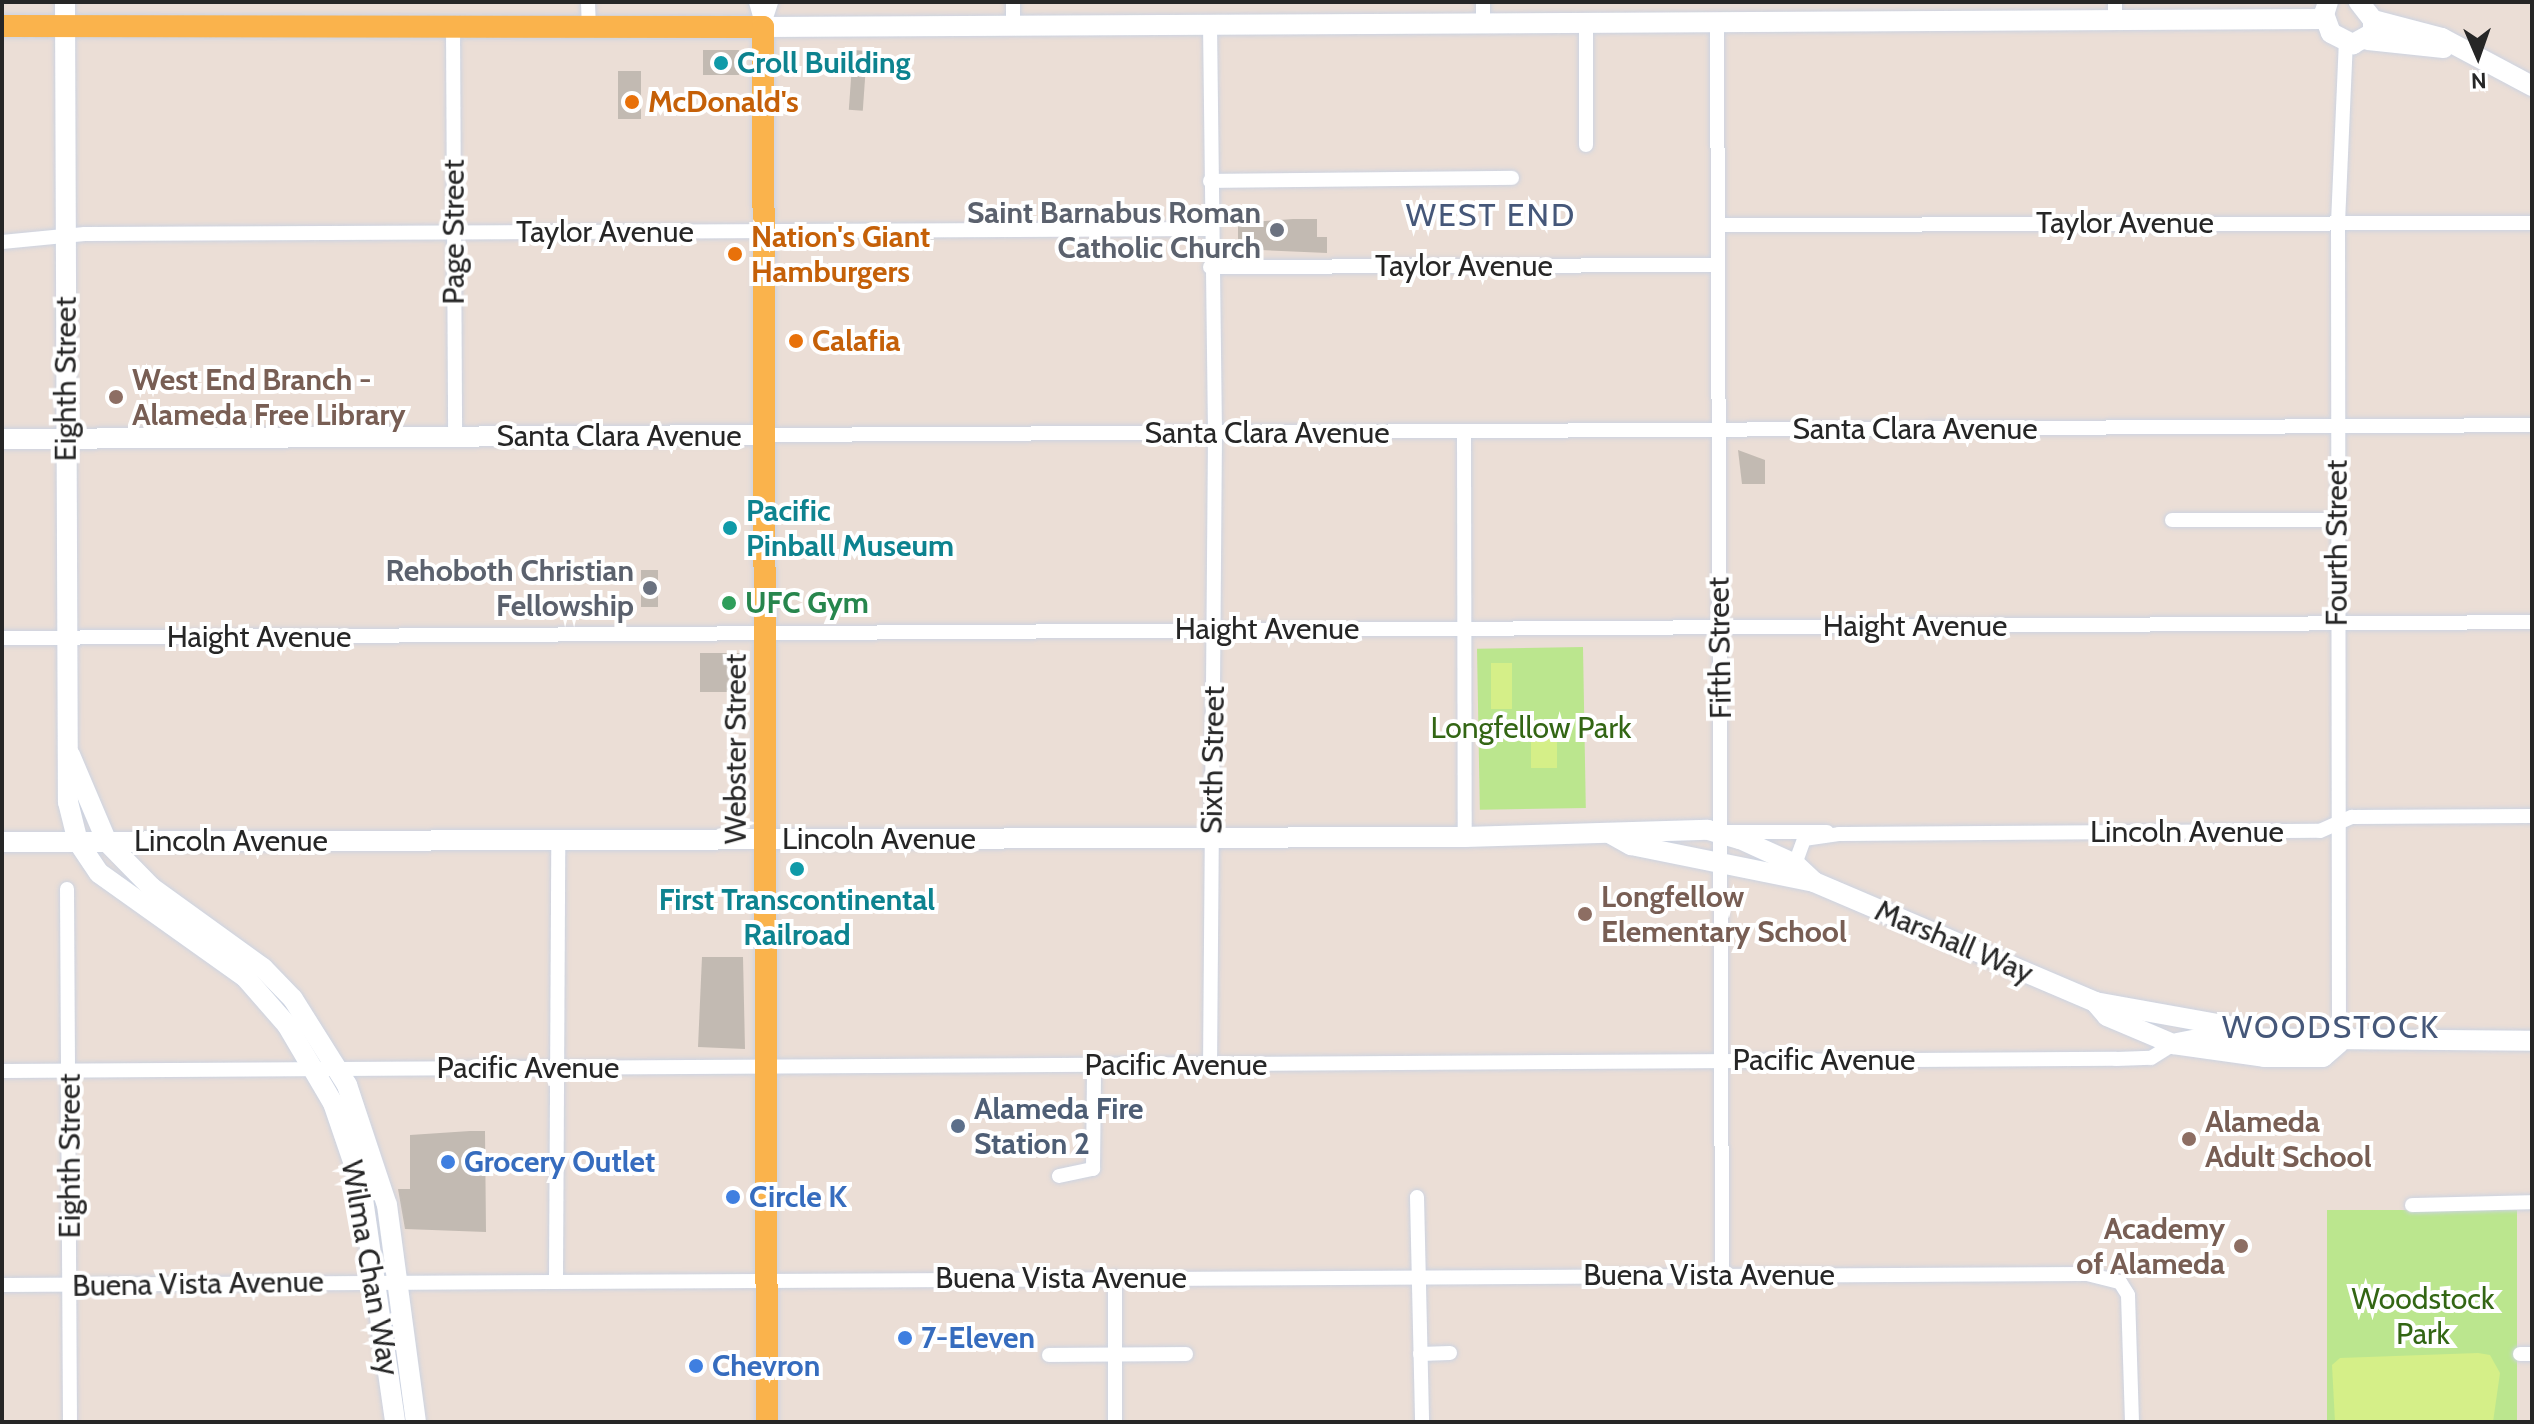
<!DOCTYPE html>
<html>
<head>
<meta charset="utf-8">
<style>
	body { margin:0 }
	#map { position:relative; width:2534px; height:1424px; overflow:hidden; background:#ebded6; font-family:Cabin,sans-serif }
	div>[style] { position:absolute }
	.green>* { inset:0; background:#bbe68e; transform-origin:0 0 }
	.pitch>* { inset:0; background:#d5ef88; transform-origin:0 0 }
	.building>* { inset:0; background:#c2bab2; transform-origin:0 0 }
	.roads { filter:drop-shadow(0 0 2px #ccd3e1) drop-shadow(0 0 2px #ccd3e1) }
	.street>* { height:14px; margin:-7px; padding:0 7px; transform-origin:7px; border-radius:7px; background:#fff }
	.secondary>* { height:20px; margin:-10px; padding:0 10px; transform-origin:10px; border-radius:10px; background:#fff }
	.primary>* { height:22px; margin:-11px; padding:0 11px; transform-origin:11px; border-radius:11px; background:#fab34c }
	.dots>* { width:22px; height:22px; translate:-50% -50%; box-sizing:border-box; border:4px solid #fff; border-radius:50% }
	span { translate:-50% -50%; white-space:nowrap; text-align:center; line-height:1.15; -webkit-text-stroke:8px #fff; paint-order:stroke }
	.culture-label { font-size:30px; color:#0d838f; font-weight:700 }
	.left { translate:0 -50%; text-align:left }
	.food-label { font-size:30px; color:#c56008; font-weight:700 }
	.worship-label { font-size:30px; color:#5b616d; font-weight:700 }
	.right { translate:-100% -50%; text-align:right }
	.street-label { font-size:30px; color:#262626 }
	.education-label { font-size:30px; color:#785e54; font-weight:700 }
	.leisure-label { font-size:30px; color:#27864d; font-weight:700 }
	.park-label { font-size:30px; color:#336614 }
	.service-label { font-size:30px; color:#4e5e75; font-weight:700 }
	.shop-label { font-size:30px; color:#366cbe; font-weight:700 }
	.neighbourhood-label { font-size:32px; color:#455779; letter-spacing:2px }
	.frame { position:absolute; inset:0; border:4px solid #262626; pointer-events:none }
	.north { position:absolute; left:2438px; top:16px; width:80px; height:80px; -webkit-text-stroke:6px #fff; paint-order:stroke; rotate:178deg; font-size:22px; font-weight:700; line-height:32px; text-align:center; color:#262626 }
	.north::after { content:''; display:block; margin:auto; width:28px; height:36px; background:#262626; clip-path:polygon(50% 0,100% 100%,50% 72%,0 100%) }
</style>
</head>
<body>
<div id="map">
	<div class="green">
		<div style="left:1583px;top:647px;width:161px;height:106px;rotate:89deg"></div>
		<div style="left:2327px;top:1210px;width:190px;height:212px"></div>
	</div>
	<div class="pitch">
		<div style="left:1491px;top:663px;width:21px;height:46px"></div>
		<div style="left:1531px;top:723px;width:26px;height:45px"></div>
		<div style="clip-path:polygon(2478px 1353px,2490px 1355px,2500px 1373px,2493px 1422px,2335px 1422px,2332px 1365px,2340px 1358px)"></div>
	</div>
	<div class="building">
		<div style="left:703px;top:50px;width:36px;height:25px"></div>
		<div style="left:853px;top:50px;width:14px;height:60px;rotate:4deg"></div>
		<div style="left:618px;top:71px;width:23px;height:48px"></div>
		<div style="clip-path:polygon(1293px 219px,1317px 219px,1317px 237px,1327px 237px,1327px 253px,1238px 249px,1238px 223px)"></div>
		<div style="clip-path:polygon(1738px 450px,1765px 460px,1765px 484px,1742px 484px)"></div>
		<div style="left:641px;top:570px;width:17px;height:37px"></div>
		<div style="left:700px;top:653px;width:42px;height:39px"></div>
		<div style="clip-path:polygon(702px 957px,743px 957px,745px 1049px,698px 1047px)"></div>
		<div style="clip-path:polygon(470px 1131px,485px 1131px,486px 1232px,405px 1229px,398px 1189px,410px 1189px,410px 1135px)"></div>
	</div>
	<div class="roads">
		<div class="street">
			<div style="left:588px;top:2px;width:26px;rotate:88deg"></div>
			<div style="left:756px;top:2px;width:26px;rotate:74deg"></div>
			<div style="left:1013px;top:2px;width:23px;rotate:90deg"></div>
			<div style="left:2115px;top:2px;width:19px;rotate:90deg"></div>
			<div style="left:1586px;top:22px;width:123px;rotate:90deg"></div>
			<div style="left:1717px;top:22px;width:1252px;rotate:89.77deg"></div>
			<div style="left:1483px;top:23px;width:21px;rotate:-90deg"></div>
			<div style="left:1210px;top:24px;width:409px;rotate:89.3deg"></div>
			<div style="left:1215px;top:433px;width:631px;rotate:90.45deg"></div>
			<div style="left:763px;top:27px;width:26px;rotate:-72deg"></div>
			<div style="left:453px;top:28px;width:409px;rotate:89.7deg"></div>
			<div style="left:1210px;top:181px;width:302px;rotate:-0.6deg"></div>
			<div style="left:1718px;top:225px;width:814px;rotate:-0.14deg"></div>
			<div style="left:2px;top:242px;width:83px;rotate:-5.5deg"></div>
			<div style="left:85px;top:234px;width:1125px;rotate:-0.25deg"></div>
			<div style="left:1210px;top:267px;width:508px;rotate:-0.23deg"></div>
			<div style="left:1464px;top:432px;width:405px;rotate:89.9deg"></div>
			<div style="left:764px;top:435px;width:1768px;rotate:-0.32deg"></div>
			<div style="left:2172px;top:520px;width:165px"></div>
			<div style="left:2px;top:638px;width:2530px;rotate:-0.36deg"></div>
			<div style="left:1722px;top:832px;width:105px"></div>
			<div style="left:1795px;top:864px;width:27px;rotate:-70deg"></div>
			<div style="left:1804px;top:839px;width:35px;rotate:-8deg"></div>
			<div style="left:1839px;top:834px;width:481px;rotate:-0.4deg"></div>
			<div style="left:2320px;top:831px;width:35px;rotate:-24deg"></div>
			<div style="left:2352px;top:817px;width:180px;rotate:-0.3deg"></div>
			<div style="left:67px;top:889px;width:533px;rotate:89.68deg"></div>
			<div style="left:2339px;top:1043px;width:820px;rotate:-90.07deg"></div>
			<div style="left:2338px;top:223px;width:180px;rotate:-87.5deg"></div>
			<div style="left:2px;top:1071px;width:2114px;rotate:-0.33deg"></div>
			<div style="left:2116px;top:1059px;width:35px;rotate:-2deg"></div>
			<div style="left:2151px;top:1058px;width:26px;rotate:-32deg"></div>
			<div style="left:1059px;top:1176px;width:35px;rotate:-12deg"></div>
			<div style="left:1093px;top:1169px;width:104px;rotate:-89.4deg"></div>
			<div style="left:1417px;top:1197px;width:225px;rotate:88.7deg"></div>
			<div style="left:2412px;top:1205px;width:120px;rotate:-1.4deg"></div>
			<div style="left:1115px;top:1277px;width:145px;rotate:90deg"></div>
			<div style="left:556px;top:1280px;width:441px;rotate:-89.7deg"></div>
			<div style="left:2px;top:1285px;width:2085px;rotate:-0.3deg"></div>
			<div style="left:2087px;top:1274px;width:34px;rotate:14deg"></div>
			<div style="left:2120px;top:1282px;width:15px;rotate:58deg"></div>
			<div style="left:2128px;top:1295px;width:127px;rotate:88.2deg"></div>
			<div style="left:1420px;top:1354px;width:30px;rotate:-2deg"></div>
			<div style="left:2520px;top:1354px;width:12px"></div>
			<div style="left:1049px;top:1355px;width:137px;rotate:-0.4deg"></div>
		</div>
		<div class="secondary">
			<div style="left:65px;top:2px;width:800px;rotate:89.79deg"></div>
			<div style="left:68px;top:802px;width:41px;rotate:76deg"></div>
			<div style="left:78px;top:842px;width:37px;rotate:56deg"></div>
			<div style="left:99px;top:873px;width:179px;rotate:35.5deg"></div>
			<div style="left:245px;top:977px;width:64px;rotate:48.8deg"></div>
			<div style="left:287px;top:1025px;width:91px;rotate:59.5deg"></div>
			<div style="left:333px;top:1103px;width:87px;rotate:71.1deg"></div>
			<div style="left:361px;top:1185px;width:239px;rotate:81.8deg"></div>
			<div style="left:2328px;top:2px;width:13px;rotate:108deg"></div>
			<div style="left:2324px;top:14px;width:20px;rotate:70deg"></div>
			<div style="left:2331px;top:33px;width:25px;rotate:27deg"></div>
			<div style="left:2353px;top:44px;width:23px;rotate:-29deg"></div>
			<div style="left:2373px;top:33px;width:13px;rotate:-90deg"></div>
			<div style="left:2373px;top:20px;width:23px;rotate:-128deg"></div>
			<div style="left:2373px;top:20px;width:71px;rotate:14.6deg"></div>
			<div style="left:2442px;top:38px;width:102px;rotate:28.1deg"></div>
			<div style="left:763px;top:27px;width:1562px;rotate:-0.29deg"></div>
			<div style="left:2368px;top:40px;width:76px;rotate:6deg"></div>
			<div style="left:2px;top:439px;width:762px;rotate:-0.3deg"></div>
			<div style="left:70px;top:755px;width:95px;rotate:67deg"></div>
			<div style="left:107px;top:842px;width:63px;rotate:45.6deg"></div>
			<div style="left:151px;top:887px;width:138px;rotate:35.9deg"></div>
			<div style="left:263px;top:968px;width:43px;rotate:45.9deg"></div>
			<div style="left:293px;top:999px;width:102px;rotate:57.9deg"></div>
			<div style="left:347px;top:1085px;width:126px;rotate:71.6deg"></div>
			<div style="left:387px;top:1205px;width:219px;rotate:82.4deg"></div>
			<div style="left:1611px;top:834px;width:23px;rotate:29deg"></div>
			<div style="left:1631px;top:845px;width:187px;rotate:11.4deg"></div>
			<div style="left:2px;top:842px;width:1463px;rotate:-0.2deg"></div>
			<div style="left:1465px;top:837px;width:243px;rotate:-1.7deg"></div>
			<div style="left:1708px;top:830px;width:33px;rotate:16deg"></div>
			<div style="left:1740px;top:839px;width:60px;rotate:24.4deg"></div>
			<div style="left:1795px;top:864px;width:26px;rotate:43deg"></div>
			<div style="left:1814px;top:882px;width:306px;rotate:23.1deg"></div>
			<div style="left:2095px;top:1002px;width:18px;rotate:49deg"></div>
			<div style="left:2107px;top:1016px;width:72px;rotate:23deg"></div>
			<div style="left:2173px;top:1044px;width:92px;rotate:8.1deg"></div>
			<div style="left:2264px;top:1057px;width:59px"></div>
			<div style="left:2323px;top:1057px;width:21px;rotate:-41deg"></div>
			<div style="left:2095px;top:1002px;width:146px;rotate:10.2deg"></div>
			<div style="left:2177px;top:1043px;width:26px;rotate:-11deg"></div>
			<div style="left:2203px;top:1038px;width:329px;rotate:0.5deg"></div>
		</div>
		<div class="primary">
			<div style="left:2px;top:26px;width:761px;rotate:0.08deg"></div>
			<div style="left:763px;top:27px;width:1395px;rotate:89.84deg"></div>
		</div>
	</div>
	<div class="dots">
		<div style="left:721px;top:63px;background:#0f9aa8"></div>
		<div style="left:632px;top:102px;background:#e8710a"></div>
		<div style="left:1277px;top:230px;background:#6b7280"></div>
		<div style="left:735px;top:254px;background:#e8710a"></div>
		<div style="left:796px;top:341px;background:#e8710a"></div>
		<div style="left:116px;top:397px;background:#8d6e63"></div>
		<div style="left:730px;top:528px;background:#0f9aa8"></div>
		<div style="left:650px;top:588px;background:#6b7280"></div>
		<div style="left:729px;top:603px;background:#2e9e5b"></div>
		<div style="left:797px;top:869px;background:#0f9aa8"></div>
		<div style="left:1585px;top:914px;background:#8d6e63"></div>
		<div style="left:958px;top:1126px;background:#5c6f8a"></div>
		<div style="left:2189px;top:1139px;background:#8d6e63"></div>
		<div style="left:448px;top:1162px;background:#3f7fe0"></div>
		<div style="left:733px;top:1197px;background:#3f7fe0"></div>
		<div style="left:2241px;top:1246px;background:#8d6e63"></div>
		<div style="left:905px;top:1338px;background:#3f7fe0"></div>
		<div style="left:696px;top:1366px;background:#3f7fe0"></div>
	</div>
	<div class="culture-label">
		<span class="left" style="left:737px;top:63px">Croll Building</span>
		<span class="left" style="left:746px;top:528px">Pacific<br>Pinball Museum</span>
		<span style="left:797px;top:917px">First Transcontinental<br>Railroad</span>
	</div>
	<div class="food-label">
		<span class="left" style="left:648px;top:102px">McDonald's</span>
		<span class="left" style="left:751px;top:254px">Nation's Giant<br>Hamburgers</span>
		<span class="left" style="left:812px;top:341px">Calafia</span>
	</div>
	<div class="worship-label">
		<span class="right" style="left:1261px;top:230px">Saint Barnabus Roman<br>Catholic Church</span>
		<span class="right" style="left:634px;top:588px">Rehoboth Christian<br>Fellowship</span>
	</div>
	<div class="street-label">
		<span style="left:2125px;top:223px">Taylor Avenue</span>
		<span style="left:454px;top:232px;rotate:-90deg">Page Street</span>
		<span style="left:605px;top:232px">Taylor Avenue</span>
		<span style="left:1464px;top:266px">Taylor Avenue</span>
		<span style="left:66px;top:379px;rotate:-90deg">Eighth Street</span>
		<span style="left:1915px;top:429px">Santa Clara Avenue</span>
		<span style="left:1267px;top:433px">Santa Clara Avenue</span>
		<span style="left:619px;top:436px">Santa Clara Avenue</span>
		<span style="left:2337px;top:543px;rotate:-90deg">Fourth Street</span>
		<span style="left:1915px;top:626px">Haight Avenue</span>
		<span style="left:1267px;top:629px">Haight Avenue</span>
		<span style="left:259px;top:637px">Haight Avenue</span>
		<span style="left:1720px;top:648px;rotate:-91deg">Fifth Street</span>
		<span style="left:736px;top:749px;rotate:-90deg">Webster Street</span>
		<span style="left:1213px;top:760px;rotate:-89deg">Sixth Street</span>
		<span style="left:2187px;top:832px">Lincoln Avenue</span>
		<span style="left:879px;top:839px">Lincoln Avenue</span>
		<span style="left:231px;top:841px">Lincoln Avenue</span>
		<span style="left:1954px;top:942px;rotate:23deg">Marshall Way</span>
		<span style="left:1824px;top:1060px">Pacific Avenue</span>
		<span style="left:1176px;top:1065px">Pacific Avenue</span>
		<span style="left:528px;top:1068px">Pacific Avenue</span>
		<span style="left:70px;top:1156px;rotate:-90deg">Eighth Street</span>
		<span style="left:370px;top:1268px;rotate:80deg">Wilma Chan Way</span>
		<span style="left:1709px;top:1275px">Buena Vista Avenue</span>
		<span style="left:1061px;top:1278px">Buena Vista Avenue</span>
		<span style="left:198px;top:1284px;rotate:-1deg">Buena Vista Avenue</span>
	</div>
	<div class="education-label">
		<span class="left" style="left:132px;top:397px">West End Branch -<br>Alameda Free Library</span>
		<span class="left" style="left:1601px;top:914px">Longfellow<br>Elementary School</span>
		<span class="left" style="left:2205px;top:1139px">Alameda<br>Adult School</span>
		<span class="right" style="left:2225px;top:1246px">Academy<br>of Alameda</span>
	</div>
	<div class="leisure-label">
		<span class="left" style="left:745px;top:603px">UFC Gym</span>
	</div>
	<div class="park-label">
		<span style="left:1531px;top:728px">Longfellow Park</span>
		<span style="left:2423px;top:1316px">Woodstock<br>Park</span>
	</div>
	<div class="service-label">
		<span class="left" style="left:974px;top:1126px">Alameda Fire<br>Station 2</span>
	</div>
	<div class="shop-label">
		<span class="left" style="left:464px;top:1162px">Grocery Outlet</span>
		<span class="left" style="left:749px;top:1197px">Circle K</span>
		<span class="left" style="left:921px;top:1338px">7-Eleven</span>
		<span class="left" style="left:712px;top:1366px">Chevron</span>
	</div>
	<div class="neighbourhood-label">
		<span style="left:1491px;top:215px">WEST END</span>
		<span style="left:2331px;top:1027px">WOODSTOCK</span>
	</div>
	<div class="frame"></div>
	<div class="north">N</div>
</div>
</body>
</html>
